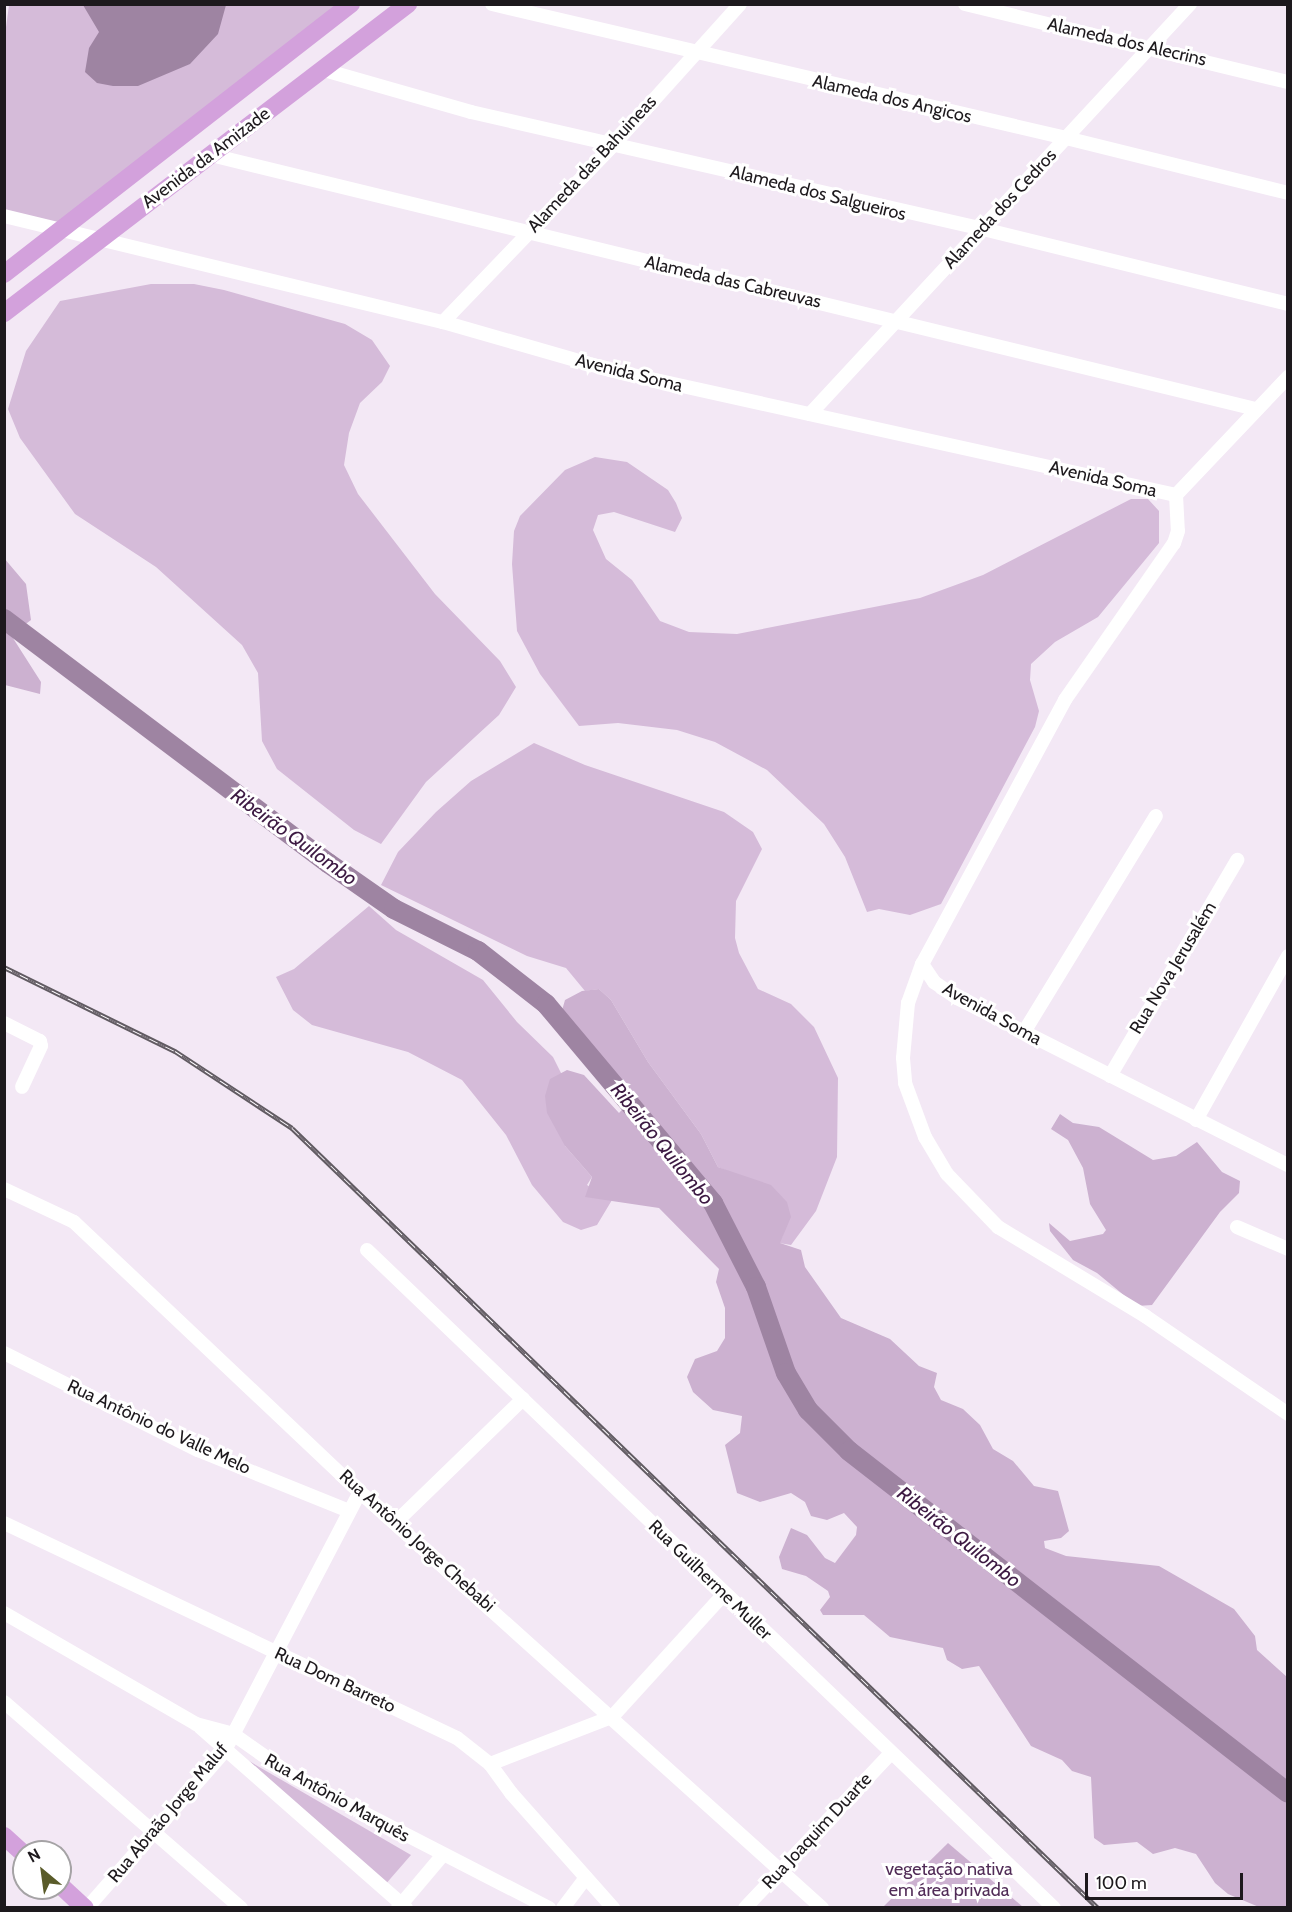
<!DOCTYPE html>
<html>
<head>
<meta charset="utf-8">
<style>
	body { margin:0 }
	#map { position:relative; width:1292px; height:1912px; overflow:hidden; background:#f3e8f5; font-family:Cabin,sans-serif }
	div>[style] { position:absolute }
	.green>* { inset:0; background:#d5bbd9 }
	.forest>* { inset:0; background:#ccb1d0 }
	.water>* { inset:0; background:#9e84a2 }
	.river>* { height:20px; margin:-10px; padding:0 10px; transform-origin:10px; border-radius:10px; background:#9e84a2 }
	.minor>* { height:14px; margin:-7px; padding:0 7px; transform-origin:7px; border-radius:7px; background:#fff }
	.major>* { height:18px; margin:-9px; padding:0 9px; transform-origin:9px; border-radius:9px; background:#d3a1dc }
	.rail>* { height:5px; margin-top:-2.5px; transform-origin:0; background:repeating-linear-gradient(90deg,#fff 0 9px,#615b62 0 18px); box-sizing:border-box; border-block:2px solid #615b62 }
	span { translate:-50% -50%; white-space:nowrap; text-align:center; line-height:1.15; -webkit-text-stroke:6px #fff; paint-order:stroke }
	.street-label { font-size:18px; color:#1d191d }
	.park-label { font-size:18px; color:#512c57 }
	.water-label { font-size:20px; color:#3c1942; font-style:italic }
	.frame { position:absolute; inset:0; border:6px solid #1d191d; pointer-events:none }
	.north { position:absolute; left:12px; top:1840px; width:60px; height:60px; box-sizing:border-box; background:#fff; border:2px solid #a5a3a5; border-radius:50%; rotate:331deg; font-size:16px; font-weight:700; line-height:24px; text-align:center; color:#1d191d }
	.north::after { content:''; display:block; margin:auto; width:21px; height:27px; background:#595b29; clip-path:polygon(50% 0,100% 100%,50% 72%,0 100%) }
	.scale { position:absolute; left:1085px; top:1873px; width:158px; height:27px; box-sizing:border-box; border:3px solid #1d191d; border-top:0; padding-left:8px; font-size:18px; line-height:21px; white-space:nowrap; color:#1d191d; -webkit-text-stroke:4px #fff; paint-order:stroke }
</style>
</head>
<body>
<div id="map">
	<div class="green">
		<div style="clip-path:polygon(9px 5px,342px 5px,57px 228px,5px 215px,4px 42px)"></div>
		<div style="clip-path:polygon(151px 284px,194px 284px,224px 290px,345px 324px,372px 340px,390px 366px,382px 382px,360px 403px,349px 433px,344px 465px,358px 494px,435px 594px,500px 661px,516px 687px,499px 715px,426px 782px,381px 844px,354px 830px,277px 769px,262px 741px,258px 673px,242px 645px,156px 567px,75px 514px,20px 438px,8px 409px,26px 351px,60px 301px)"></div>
		<div style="clip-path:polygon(595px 457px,627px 462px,668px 490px,676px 503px,682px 518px,675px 532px,614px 512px,598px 515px,593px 530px,606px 559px,632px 580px,660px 621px,689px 632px,737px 634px,920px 598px,983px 575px,1131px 499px,1148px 499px,1159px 511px,1159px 543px,1098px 617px,1055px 642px,1031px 664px,1030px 680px,1039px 711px,1035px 727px,941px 904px,910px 915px,879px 909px,867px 912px,845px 857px,824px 824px,767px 770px,715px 742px,677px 730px,618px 723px,579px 726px,540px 674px,517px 631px,512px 564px,514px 531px,520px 516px,565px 470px)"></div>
		<div style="clip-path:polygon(534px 743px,585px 765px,724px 812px,753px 832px,762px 849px,736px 901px,735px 938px,739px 953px,758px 989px,791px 1004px,814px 1027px,838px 1078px,837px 1157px,816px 1211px,791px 1245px,779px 1243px,783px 1235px,737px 1175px,718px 1167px,701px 1134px,648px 1062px,611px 1000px,599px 989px,585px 991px,566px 968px,527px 956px,381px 885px,398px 852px,436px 812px,471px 781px)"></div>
		<div style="clip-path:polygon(369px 906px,396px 930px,483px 980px,517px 1022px,553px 1057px,561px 1073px,565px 1146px,592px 1177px,587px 1185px,612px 1200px,597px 1225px,581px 1230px,563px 1222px,532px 1185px,506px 1135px,462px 1080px,408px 1052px,312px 1025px,293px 1010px,276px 977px,294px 969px)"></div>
		<div style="clip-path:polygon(249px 1761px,411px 1855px,384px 1886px)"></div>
	</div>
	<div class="forest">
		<div style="clip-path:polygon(4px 558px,26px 584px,31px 620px,11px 635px,41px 682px,40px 694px,5px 685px)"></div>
		<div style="clip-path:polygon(599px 989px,611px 1000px,648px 1062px,701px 1134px,718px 1167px,771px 1185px,787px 1202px,791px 1217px,780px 1243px,801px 1250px,805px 1267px,841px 1318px,890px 1339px,919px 1366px,937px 1373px,934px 1387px,941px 1400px,963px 1409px,980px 1425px,993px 1449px,1013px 1461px,1034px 1486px,1058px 1491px,1069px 1531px,1061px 1538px,1044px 1541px,1045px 1548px,1066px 1556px,1159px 1566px,1234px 1609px,1255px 1636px,1257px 1650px,1287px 1677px,1287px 1907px,1259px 1907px,1228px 1894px,1215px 1883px,1196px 1854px,1175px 1848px,1153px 1854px,1137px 1842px,1104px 1845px,1094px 1838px,1091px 1777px,1072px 1771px,1062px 1760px,1031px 1746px,979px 1666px,962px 1669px,947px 1660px,943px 1648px,890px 1637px,864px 1615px,823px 1615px,820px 1610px,830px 1597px,828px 1591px,806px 1576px,782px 1569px,779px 1557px,791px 1528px,807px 1535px,825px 1558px,835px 1563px,856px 1535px,857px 1527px,844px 1513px,827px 1520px,811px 1516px,805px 1502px,791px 1493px,760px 1502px,737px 1493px,725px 1445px,740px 1433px,742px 1416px,713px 1410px,693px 1392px,687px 1377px,695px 1359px,717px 1351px,725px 1338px,725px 1308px,716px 1282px,719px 1269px,659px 1208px,585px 1197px,592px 1177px,565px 1146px,547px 1113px,545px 1096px,550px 1079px,567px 1070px,584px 1075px,619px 1113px,632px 1099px,623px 1083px,559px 1021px,565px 1000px,582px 991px)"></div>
		<div style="clip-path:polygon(1060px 1114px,1073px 1123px,1099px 1127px,1153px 1160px,1176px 1156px,1197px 1142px,1222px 1172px,1240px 1181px,1239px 1193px,1220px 1212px,1152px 1305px,1137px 1306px,1097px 1273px,1073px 1260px,1050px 1231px,1049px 1223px,1070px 1241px,1103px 1234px,1106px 1230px,1090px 1204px,1083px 1168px,1068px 1140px,1051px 1129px)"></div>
		<div style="clip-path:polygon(948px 1843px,1023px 1907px,883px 1907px)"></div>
	</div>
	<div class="water">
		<div style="clip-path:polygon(83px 5px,226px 5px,218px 34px,190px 64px,138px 86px,113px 86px,97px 83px,85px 72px,89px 48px,99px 32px)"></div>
	</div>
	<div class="river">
		<div style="left:4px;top:619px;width:406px;rotate:37deg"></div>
		<div style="left:328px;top:863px;width:80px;rotate:34.9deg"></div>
		<div style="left:394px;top:909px;width:94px;rotate:26.6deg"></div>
		<div style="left:478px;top:951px;width:86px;rotate:37.9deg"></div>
		<div style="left:546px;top:1004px;width:260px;rotate:50deg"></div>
		<div style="left:713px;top:1203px;width:94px;rotate:62.9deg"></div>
		<div style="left:756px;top:1287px;width:91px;rotate:70.8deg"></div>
		<div style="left:786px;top:1373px;width:43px;rotate:59.3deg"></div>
		<div style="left:808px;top:1410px;width:58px;rotate:45deg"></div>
		<div style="left:849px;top:1451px;width:556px;rotate:37.92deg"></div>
	</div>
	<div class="minor">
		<div style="left:492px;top:4px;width:589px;rotate:13.14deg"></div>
		<div style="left:1066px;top:138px;width:229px;rotate:13.9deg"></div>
		<div style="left:965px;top:4px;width:332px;rotate:13.6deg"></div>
		<div style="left:324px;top:70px;width:153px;rotate:15.9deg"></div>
		<div style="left:471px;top:112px;width:525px;rotate:12.87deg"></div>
		<div style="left:983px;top:229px;width:314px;rotate:13.8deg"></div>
		<div style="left:211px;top:155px;width:1074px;rotate:13.67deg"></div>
		<div style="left:4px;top:216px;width:452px;rotate:13.6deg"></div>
		<div style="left:443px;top:322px;width:174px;rotate:16deg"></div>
		<div style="left:610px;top:370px;width:580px;rotate:12.45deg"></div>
		<div style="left:443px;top:322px;width:248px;rotate:-46.1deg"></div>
		<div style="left:615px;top:143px;width:187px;rotate:-48deg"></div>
		<div style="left:810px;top:414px;width:559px;rotate:-47.17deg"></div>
		<div style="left:1176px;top:495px;width:36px;rotate:87deg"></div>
		<div style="left:1178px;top:531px;width:13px;rotate:108deg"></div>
		<div style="left:1174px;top:543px;width:191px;rotate:124.8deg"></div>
		<div style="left:1065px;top:700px;width:300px;rotate:118.4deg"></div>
		<div style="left:922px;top:964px;width:41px;rotate:109.7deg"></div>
		<div style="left:908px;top:1003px;width:55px;rotate:95.2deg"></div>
		<div style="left:903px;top:1058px;width:25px;rotate:85deg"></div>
		<div style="left:905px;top:1083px;width:58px;rotate:69.7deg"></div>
		<div style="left:925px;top:1137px;width:43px;rotate:59.3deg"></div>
		<div style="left:947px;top:1174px;width:74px;rotate:46.1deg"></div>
		<div style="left:998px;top:1227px;width:172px;rotate:31.2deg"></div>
		<div style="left:1145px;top:1316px;width:173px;rotate:34.4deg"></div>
		<div style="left:1176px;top:495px;width:163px;rotate:-46.5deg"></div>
		<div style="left:922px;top:964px;width:22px;rotate:56deg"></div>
		<div style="left:934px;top:982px;width:28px;rotate:35deg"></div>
		<div style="left:957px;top:998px;width:371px;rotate:26.8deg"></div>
		<div style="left:4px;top:1023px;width:40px;rotate:26.6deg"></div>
		<div style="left:40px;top:1041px;width:5px;rotate:79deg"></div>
		<div style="left:41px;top:1046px;width:45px;rotate:114.9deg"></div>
		<div style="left:1024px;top:1032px;width:253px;rotate:-58.6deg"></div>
		<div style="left:1110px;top:1076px;width:251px;rotate:-59.5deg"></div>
		<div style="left:1196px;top:1120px;width:188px;rotate:-60.7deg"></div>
		<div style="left:4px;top:1189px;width:77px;rotate:25.2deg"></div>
		<div style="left:74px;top:1222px;width:393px;rotate:43.4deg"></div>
		<div style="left:360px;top:1492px;width:622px;rotate:42deg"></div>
		<div style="left:1237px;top:1227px;width:56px;rotate:23.3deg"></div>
		<div style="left:367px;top:1250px;width:951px;rotate:43.76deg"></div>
		<div style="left:4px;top:1353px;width:217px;rotate:26.6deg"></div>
		<div style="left:198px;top:1450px;width:163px;rotate:22deg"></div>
		<div style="left:396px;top:1522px;width:177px;rotate:-44.1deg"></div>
		<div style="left:4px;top:1523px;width:501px;rotate:25.39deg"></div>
		<div style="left:457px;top:1738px;width:42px;rotate:38.2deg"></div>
		<div style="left:490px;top:1764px;width:36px;rotate:54deg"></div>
		<div style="left:511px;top:1793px;width:154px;rotate:48.4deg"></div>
		<div style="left:4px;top:1613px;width:222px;rotate:30deg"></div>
		<div style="left:196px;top:1724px;width:38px;rotate:15deg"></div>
		<div style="left:233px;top:1734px;width:75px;rotate:35.2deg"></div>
		<div style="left:294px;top:1777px;width:287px;rotate:27.2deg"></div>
		<div style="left:4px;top:1702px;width:314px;rotate:41deg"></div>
		<div style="left:200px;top:1727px;width:274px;rotate:41.3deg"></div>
		<div style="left:490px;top:1764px;width:131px;rotate:-21.1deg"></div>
		<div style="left:612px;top:1717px;width:166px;rotate:-47.7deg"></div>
		<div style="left:87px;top:1908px;width:208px;rotate:-48.7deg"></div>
		<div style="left:224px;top:1752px;width:293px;rotate:-62.4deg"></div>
		<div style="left:398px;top:1908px;width:68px;rotate:-49.8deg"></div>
		<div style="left:563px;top:1908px;width:38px;rotate:-53deg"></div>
		<div style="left:745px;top:1908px;width:212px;rotate:-46.7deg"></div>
	</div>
	<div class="major">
		<div style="left:4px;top:274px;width:440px;rotate:-37.9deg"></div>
		<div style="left:4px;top:313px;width:509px;rotate:-37.41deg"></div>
		<div style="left:4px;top:1836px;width:27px;rotate:42deg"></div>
		<div style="left:60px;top:1885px;width:34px;rotate:43deg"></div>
	</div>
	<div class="rail">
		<div style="left:4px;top:967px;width:191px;rotate:26.2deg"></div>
		<div style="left:175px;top:1051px;width:140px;rotate:33.3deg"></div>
		<div style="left:292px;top:1128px;width:1122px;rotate:44.06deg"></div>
	</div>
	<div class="street-label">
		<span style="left:1127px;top:42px;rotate:13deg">Alameda dos Alecrins</span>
		<span style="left:892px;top:99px;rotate:13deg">Alameda dos Angicos</span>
		<span style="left:206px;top:158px;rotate:-37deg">Avenida da Amizade</span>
		<span style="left:592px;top:164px;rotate:-47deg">Alameda das Bahuineas</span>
		<span style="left:818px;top:193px;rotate:14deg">Alameda dos Salgueiros</span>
		<span style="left:1000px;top:209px;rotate:-47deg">Alameda dos Cedros</span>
		<span style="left:733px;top:282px;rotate:13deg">Alameda das Cabreuvas</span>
		<span style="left:629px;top:373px;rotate:14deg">Avenida Soma</span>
		<span style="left:1103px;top:479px;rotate:13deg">Avenida Soma</span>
		<span style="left:1173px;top:968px;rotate:-59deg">Rua Nova Jerusalém</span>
		<span style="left:992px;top:1014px;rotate:29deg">Avenida Soma</span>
		<span style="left:159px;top:1427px;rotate:25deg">Rua Antônio do Valle Melo</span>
		<span style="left:417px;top:1541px;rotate:42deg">Rua Antônio Jorge Chebabi</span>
		<span style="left:710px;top:1580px;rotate:44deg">Rua Guilherme Muller</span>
		<span style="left:335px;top:1680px;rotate:25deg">Rua Dom Barreto</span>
		<span style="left:337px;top:1798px;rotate:29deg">Rua Antônio Marquês</span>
		<span style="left:168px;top:1813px;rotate:-50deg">Rua Abraão Jorge Maluf</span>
		<span style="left:817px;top:1831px;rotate:-47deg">Rua Joaquim Duarte</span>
	</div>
	<div class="park-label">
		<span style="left:949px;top:1880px">vegetação nativa<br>em área privada</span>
	</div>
	<div class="water-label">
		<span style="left:294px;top:837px;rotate:36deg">Ribeirão Quilombo</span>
		<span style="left:662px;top:1144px;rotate:51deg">Ribeirão Quilombo</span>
		<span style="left:959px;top:1537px;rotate:38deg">Ribeirão Quilombo</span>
	</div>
	<div class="frame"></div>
	<div class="north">N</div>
	<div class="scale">100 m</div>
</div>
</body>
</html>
